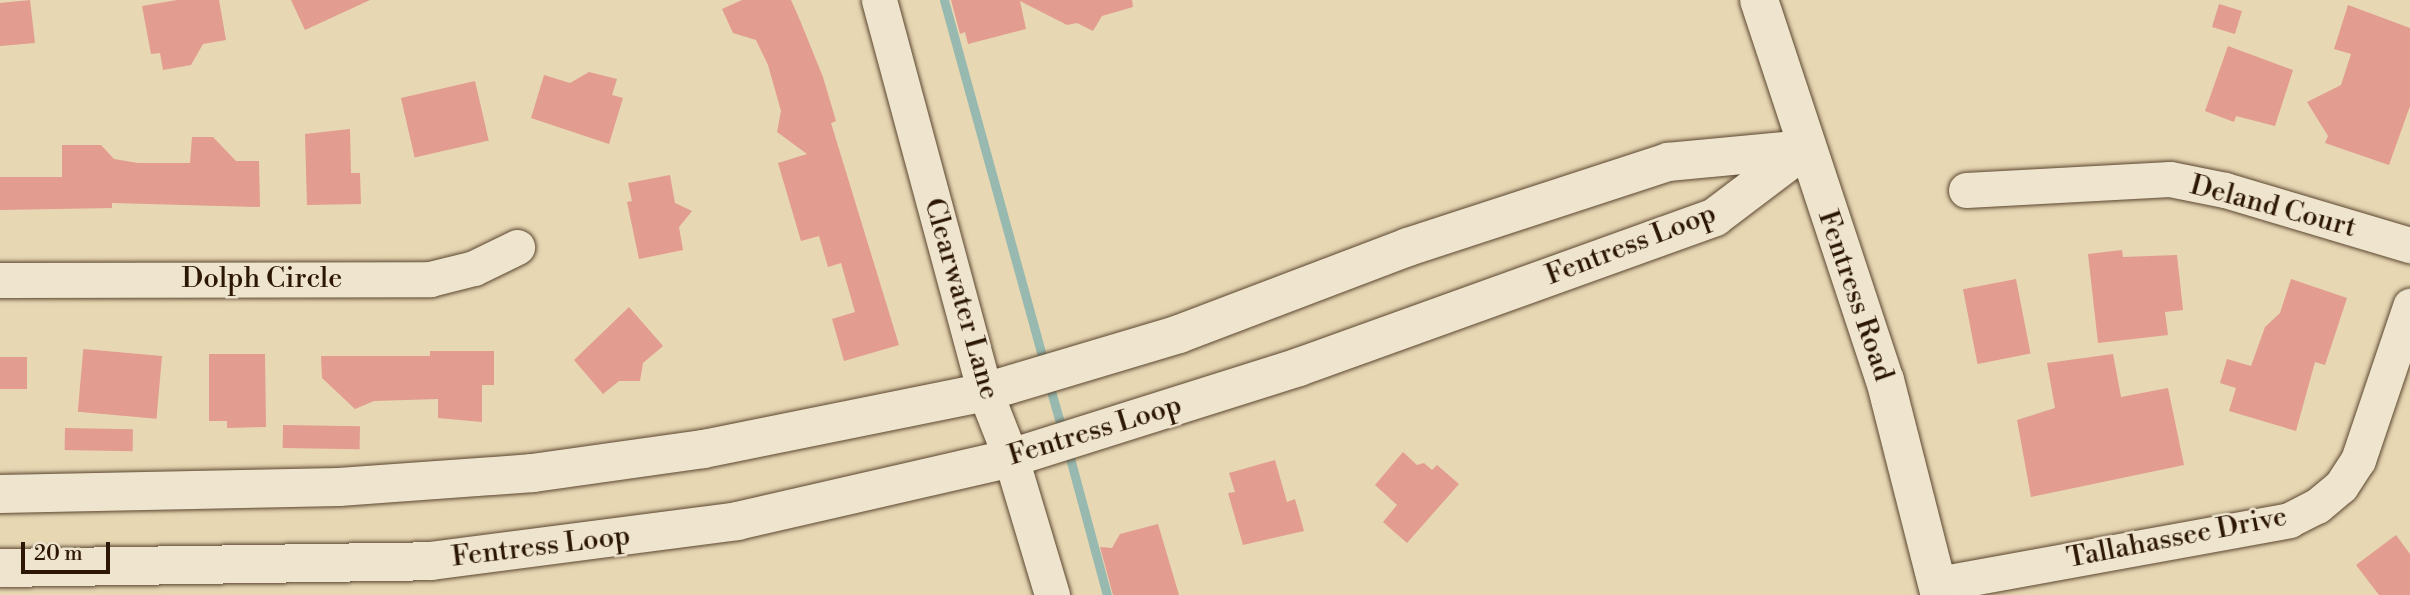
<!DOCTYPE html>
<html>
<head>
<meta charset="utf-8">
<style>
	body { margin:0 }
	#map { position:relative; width:2410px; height:595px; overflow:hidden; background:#e7d7b3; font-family:"Libre Bodoni",serif }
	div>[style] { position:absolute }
	.stream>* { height:9px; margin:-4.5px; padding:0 4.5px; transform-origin:4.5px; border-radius:4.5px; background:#97b9af }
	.building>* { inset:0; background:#e29c90; transform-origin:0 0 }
	.roads { filter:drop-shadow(0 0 2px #5b4630) drop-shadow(0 0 2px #5b4630) }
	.street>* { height:35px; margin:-17.5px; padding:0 17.5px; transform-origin:17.5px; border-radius:17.5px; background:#efe5ce }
	.secondary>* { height:38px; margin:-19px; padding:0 19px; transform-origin:19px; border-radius:19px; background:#efe5ce }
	span { translate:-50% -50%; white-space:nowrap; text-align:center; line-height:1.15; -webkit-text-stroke:5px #efe5ce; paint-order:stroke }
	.street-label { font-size:28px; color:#2c1605 }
	.scale { position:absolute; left:21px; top:542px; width:89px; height:32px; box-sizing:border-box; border:4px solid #2c1605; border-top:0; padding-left:9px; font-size:21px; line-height:24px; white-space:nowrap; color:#2c1605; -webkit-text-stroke:5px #efe5ce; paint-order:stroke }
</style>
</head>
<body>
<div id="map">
	<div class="stream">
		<div style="left:944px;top:0;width:370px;rotate:74.6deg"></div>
		<div style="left:1051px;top:391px;width:33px;rotate:74deg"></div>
		<div style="left:1070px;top:458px;width:142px;rotate:74.9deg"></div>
	</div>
	<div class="building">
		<div style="clip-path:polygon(30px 0,35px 43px,0 46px,0 3px)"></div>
		<div style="clip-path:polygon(177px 0,219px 0,226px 40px,203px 44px,191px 65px,163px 70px,160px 53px,151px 54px,142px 6px)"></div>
		<div style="clip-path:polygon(291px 0,370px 0,305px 30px)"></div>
		<div style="clip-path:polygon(742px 0,791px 0,799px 18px,823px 77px,836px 121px,831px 123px,899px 345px,844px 361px,832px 319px,855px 312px,841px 263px,828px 267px,819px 236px,801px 241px,778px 163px,807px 154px,777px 132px,781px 111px,768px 65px,756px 40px,733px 33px,722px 9px)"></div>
		<div style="clip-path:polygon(951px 0,1132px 0,1133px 7px,1102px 16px,1093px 31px,1077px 23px,1067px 25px,1020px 1px,1026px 29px,968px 44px,965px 32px,960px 34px)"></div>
		<div style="left:2219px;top:4px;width:24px;height:24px;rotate:17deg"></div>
		<div style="clip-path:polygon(2348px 5px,2410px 28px,2410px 106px,2389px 165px,2325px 143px,2328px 136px,2307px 102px,2341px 85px,2351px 54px,2334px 49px)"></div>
		<div style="clip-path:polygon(2228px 46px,2293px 70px,2275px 126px,2236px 116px,2234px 122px,2205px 111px)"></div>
		<div style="clip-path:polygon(589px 72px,617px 79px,612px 95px,623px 98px,609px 144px,531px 118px,544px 75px,570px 83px)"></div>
		<div style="left:475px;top:81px;width:61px;height:76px;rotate:77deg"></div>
		<div style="clip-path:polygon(350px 129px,351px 173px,360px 173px,361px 204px,307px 205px,305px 134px)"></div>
		<div style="clip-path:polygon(192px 137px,213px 137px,236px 161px,259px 161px,260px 207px,112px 203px,112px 208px,0 210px,0 177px,62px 177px,62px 145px,101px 145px,114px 159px,138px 163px,190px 163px)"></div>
		<div style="clip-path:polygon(670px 175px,675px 203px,692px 211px,679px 227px,683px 250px,639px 259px,627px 202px,632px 201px,628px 183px)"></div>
		<div style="clip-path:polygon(2122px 250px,2123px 257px,2177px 255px,2183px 310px,2165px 312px,2168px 335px,2098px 343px,2088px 254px)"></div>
		<div style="left:2016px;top:279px;width:76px;height:54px;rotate:79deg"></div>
		<div style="clip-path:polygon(2291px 279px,2347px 298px,2325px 365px,2315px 362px,2296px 431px,2229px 411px,2236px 388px,2220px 383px,2227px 359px,2251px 366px,2265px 327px,2280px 313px)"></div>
		<div style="clip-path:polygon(629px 307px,663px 346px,643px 363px,640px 381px,619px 381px,603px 394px,574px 360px)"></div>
		<div style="clip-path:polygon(430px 351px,494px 351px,494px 385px,482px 385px,482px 422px,438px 418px,438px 399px,374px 401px,355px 409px,322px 378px,321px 356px,430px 356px)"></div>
		<div style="clip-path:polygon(209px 354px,265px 354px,266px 427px,227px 428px,227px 421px,209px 421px)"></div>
		<div style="clip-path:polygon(2113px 354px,2121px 397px,2168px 388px,2184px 465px,2031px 497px,2017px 420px,2055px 408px,2047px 363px)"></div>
		<div style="left:162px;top:356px;width:63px;height:79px;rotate:95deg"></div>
		<div style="left:0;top:357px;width:27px;height:32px"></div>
		<div style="left:283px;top:425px;width:77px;height:23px;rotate:1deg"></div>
		<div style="left:65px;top:428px;width:68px;height:22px;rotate:1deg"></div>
		<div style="clip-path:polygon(1403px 452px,1417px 465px,1424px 463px,1432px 470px,1437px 465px,1459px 484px,1407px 543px,1383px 522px,1397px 505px,1375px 485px)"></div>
		<div style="clip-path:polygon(1275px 460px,1287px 502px,1295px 499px,1304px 531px,1243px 545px,1228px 493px,1235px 492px,1229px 473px)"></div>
		<div style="clip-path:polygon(1158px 524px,1179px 595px,1113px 595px,1100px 547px,1112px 548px,1120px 534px)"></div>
		<div style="clip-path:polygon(2396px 535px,2410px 554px,2410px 595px,2379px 595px,2356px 565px)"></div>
	</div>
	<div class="roads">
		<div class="street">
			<div style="left:879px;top:0;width:406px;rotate:74.9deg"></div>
			<div style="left:985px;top:392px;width:71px;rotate:68.5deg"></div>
			<div style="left:1011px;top:458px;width:143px;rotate:73.3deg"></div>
			<div style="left:1966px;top:190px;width:204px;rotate:-3.1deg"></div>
			<div style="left:2170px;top:179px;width:56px;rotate:11.3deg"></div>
			<div style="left:2225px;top:190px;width:193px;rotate:16.6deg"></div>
			<div style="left:0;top:280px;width:430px;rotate:-0.1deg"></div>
			<div style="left:430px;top:279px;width:45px;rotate:-14deg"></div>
			<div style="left:474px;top:268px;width:48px;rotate:-26deg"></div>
			<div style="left:1938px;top:584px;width:357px;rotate:-10.3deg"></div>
			<div style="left:2289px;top:520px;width:31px;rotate:-27deg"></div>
			<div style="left:2317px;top:506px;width:31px;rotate:-40deg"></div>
			<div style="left:2341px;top:486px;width:31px;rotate:-57deg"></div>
			<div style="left:2358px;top:460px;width:163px;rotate:-71.3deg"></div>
		</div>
		<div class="secondary">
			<div style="left:1759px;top:0;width:400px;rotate:71.7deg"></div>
			<div style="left:1885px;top:380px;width:222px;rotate:75.7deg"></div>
			<div style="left:0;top:494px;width:339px;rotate:-1.2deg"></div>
			<div style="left:339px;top:487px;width:195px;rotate:-4.1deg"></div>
			<div style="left:533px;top:473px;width:172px;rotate:-8deg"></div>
			<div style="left:703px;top:449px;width:288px;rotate:-11.4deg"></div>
			<div style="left:985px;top:392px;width:202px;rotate:-16.6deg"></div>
			<div style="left:1179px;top:334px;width:245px;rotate:-20.8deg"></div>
			<div style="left:1408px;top:247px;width:274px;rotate:-18.1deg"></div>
			<div style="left:1668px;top:162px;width:138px;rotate:-5.4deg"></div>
			<div style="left:0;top:568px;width:431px;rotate:-0.9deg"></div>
			<div style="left:431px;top:561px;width:309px;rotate:-7.4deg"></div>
			<div style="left:737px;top:521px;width:281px;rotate:-12.9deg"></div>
			<div style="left:1011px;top:458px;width:302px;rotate:-17.5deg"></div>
			<div style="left:1299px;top:367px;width:442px;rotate:-19.8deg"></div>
			<div style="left:1715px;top:217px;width:113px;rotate:-37.1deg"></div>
		</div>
	</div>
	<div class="street-label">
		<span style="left:2273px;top:207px;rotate:15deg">Deland Court</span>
		<span style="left:1631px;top:245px;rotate:-21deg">Fentress Loop</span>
		<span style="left:262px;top:279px">Dolph Circle</span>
		<span style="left:1855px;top:296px;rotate:71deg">Fentress Road</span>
		<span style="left:961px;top:299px;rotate:74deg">Clearwater Lane</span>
		<span style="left:1095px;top:431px;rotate:-17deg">Fentress Loop</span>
		<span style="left:2177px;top:538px;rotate:-11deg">Tallahassee Drive</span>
		<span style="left:541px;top:547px;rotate:-7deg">Fentress Loop</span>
	</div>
	<div class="scale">20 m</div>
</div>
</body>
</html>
